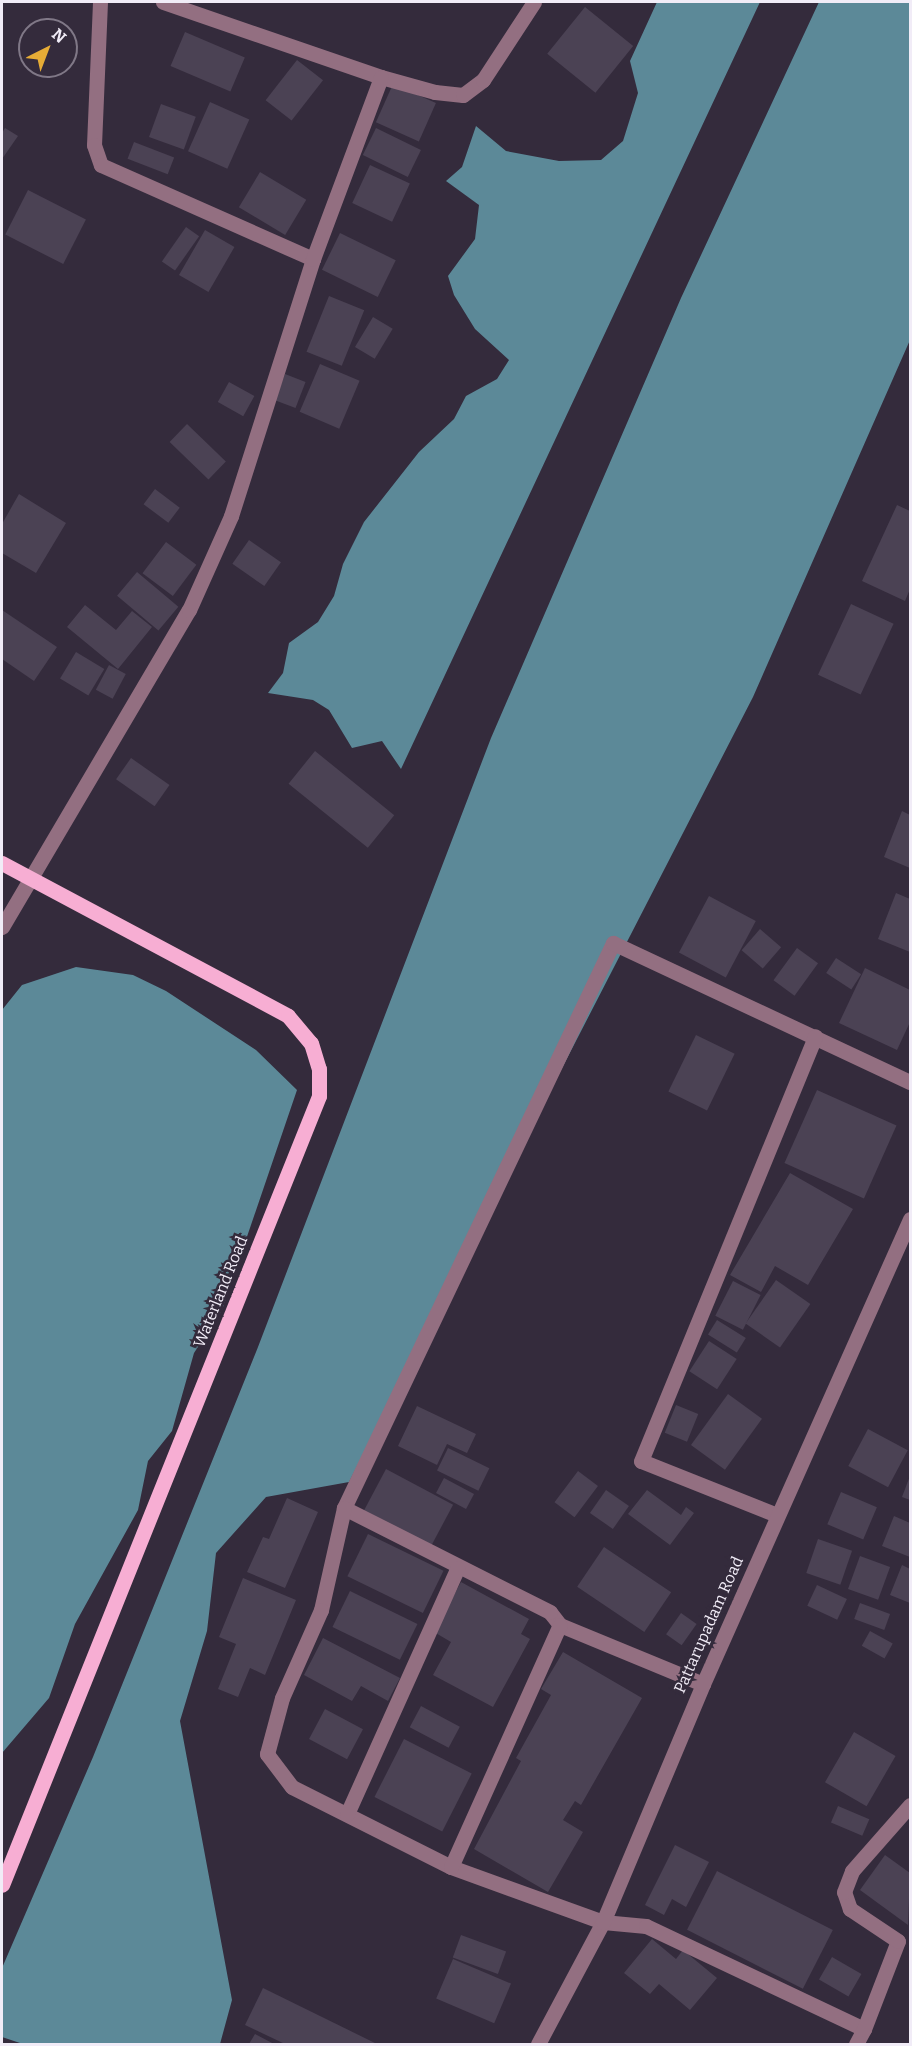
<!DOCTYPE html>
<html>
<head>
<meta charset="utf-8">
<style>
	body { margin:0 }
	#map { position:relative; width:912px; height:2046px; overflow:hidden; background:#342b3c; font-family:Bitter,serif }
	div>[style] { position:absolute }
	.water>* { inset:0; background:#5c8998 }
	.building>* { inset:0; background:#4b4254; transform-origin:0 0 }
	.minor>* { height:15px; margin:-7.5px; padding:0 7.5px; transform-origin:7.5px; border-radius:7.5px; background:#936f81 }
	.major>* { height:15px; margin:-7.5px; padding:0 7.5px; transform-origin:7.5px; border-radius:7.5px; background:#f7aed3 }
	span { translate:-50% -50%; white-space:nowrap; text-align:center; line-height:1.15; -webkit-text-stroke:5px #342b3c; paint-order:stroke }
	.street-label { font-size:16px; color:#f1ecf7 }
	.frame { position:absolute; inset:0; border:3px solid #f1ecf7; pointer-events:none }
	.north { position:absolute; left:18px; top:18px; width:60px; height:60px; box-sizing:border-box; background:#342b3c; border:2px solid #807887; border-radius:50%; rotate:42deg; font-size:16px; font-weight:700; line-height:24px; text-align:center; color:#f1ecf7 }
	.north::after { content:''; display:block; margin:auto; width:21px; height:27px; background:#e6ac36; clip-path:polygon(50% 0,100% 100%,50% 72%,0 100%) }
</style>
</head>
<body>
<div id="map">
	<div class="water">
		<div style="clip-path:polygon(657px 2px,760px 2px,401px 769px,382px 741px,352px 748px,329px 710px,313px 700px,268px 693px,283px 673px,289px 643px,318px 622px,334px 596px,343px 564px,364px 522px,419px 452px,454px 419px,466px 396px,497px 379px,509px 360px,475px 329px,454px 295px,448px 276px,475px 239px,479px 205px,446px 181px,462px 167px,476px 126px,506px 151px,559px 161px,601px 160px,623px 141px,638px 93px,630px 61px)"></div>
		<div style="clip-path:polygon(819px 2px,910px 2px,910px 340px,753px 697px,349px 1482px,266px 1497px,216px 1553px,207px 1631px,180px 1721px,232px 2000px,220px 2044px,23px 2044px,2px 2037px,2px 1968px,93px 1757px,258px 1347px,491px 738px,681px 298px)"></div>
		<div style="clip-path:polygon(76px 967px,133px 975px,166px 991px,256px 1050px,297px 1090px,222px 1310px,194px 1353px,172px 1431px,148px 1461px,138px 1510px,75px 1624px,49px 1698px,2px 1753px,2px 1010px,22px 985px)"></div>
	</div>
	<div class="building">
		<div style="left:585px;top:7px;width:62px;height:60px;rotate:39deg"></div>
		<div style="left:185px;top:32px;width:65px;height:37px;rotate:23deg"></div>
		<div style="left:297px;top:60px;width:33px;height:51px;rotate:38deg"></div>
		<div style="left:393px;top:84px;width:47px;height:42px;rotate:24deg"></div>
		<div style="left:210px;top:102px;width:43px;height:54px;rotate:24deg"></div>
		<div style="left:161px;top:104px;width:37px;height:35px;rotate:20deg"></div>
		<div style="clip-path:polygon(5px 128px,18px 136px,2px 159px,2px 133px)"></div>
		<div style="left:376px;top:128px;width:50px;height:30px;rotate:26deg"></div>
		<div style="left:134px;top:142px;width:43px;height:18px;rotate:21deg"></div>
		<div style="left:370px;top:165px;width:44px;height:42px;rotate:25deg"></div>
		<div style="left:260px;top:172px;width:54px;height:41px;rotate:31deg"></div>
		<div style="left:28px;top:190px;width:65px;height:50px;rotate:27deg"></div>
		<div style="left:186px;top:227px;width:16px;height:42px;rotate:35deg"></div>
		<div style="left:205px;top:230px;width:34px;height:52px;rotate:30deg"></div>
		<div style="left:340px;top:233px;width:62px;height:41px;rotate:26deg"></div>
		<div style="left:329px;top:296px;width:38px;height:60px;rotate:22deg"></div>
		<div style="left:373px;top:317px;width:23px;height:35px;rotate:31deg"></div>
		<div style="left:320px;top:364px;width:43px;height:52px;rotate:23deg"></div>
		<div style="left:285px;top:374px;width:22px;height:28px;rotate:21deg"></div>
		<div style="left:229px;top:382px;width:29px;height:23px;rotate:29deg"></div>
		<div style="left:187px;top:424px;width:54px;height:25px;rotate:44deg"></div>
		<div style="left:155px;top:489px;width:31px;height:19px;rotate:37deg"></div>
		<div style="clip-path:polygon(19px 494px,66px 523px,36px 573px,2px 553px,2px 524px)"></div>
		<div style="clip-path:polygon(897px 505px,910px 511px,910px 589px,905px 601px,862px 581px)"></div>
		<div style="left:249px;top:540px;width:39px;height:29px;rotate:35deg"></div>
		<div style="left:166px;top:542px;width:38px;height:39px;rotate:37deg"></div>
		<div style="left:137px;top:572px;width:54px;height:31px;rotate:40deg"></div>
		<div style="left:851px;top:604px;width:47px;height:78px;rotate:25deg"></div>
		<div style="clip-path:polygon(85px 605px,116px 630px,132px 611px,152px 627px,118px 669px,67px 627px)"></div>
		<div style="clip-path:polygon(2px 610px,57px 647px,34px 681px,2px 659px)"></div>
		<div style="left:76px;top:652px;width:33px;height:31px;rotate:31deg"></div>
		<div style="left:109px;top:665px;width:19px;height:28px;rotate:28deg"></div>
		<div style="left:315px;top:751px;width:102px;height:42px;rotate:39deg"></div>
		<div style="left:131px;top:758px;width:47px;height:26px;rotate:35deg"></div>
		<div style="clip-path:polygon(902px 811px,910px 815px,910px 868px,884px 857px)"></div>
		<div style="clip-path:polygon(896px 893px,910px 899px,910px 952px,878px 939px)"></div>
		<div style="left:709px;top:896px;width:53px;height:64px;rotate:28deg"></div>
		<div style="left:760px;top:929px;width:28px;height:28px;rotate:41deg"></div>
		<div style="left:797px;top:948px;width:26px;height:40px;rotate:36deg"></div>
		<div style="left:836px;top:958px;width:30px;height:18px;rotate:33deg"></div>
		<div style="clip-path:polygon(865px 968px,910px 990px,910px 1022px,897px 1050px,839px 1023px)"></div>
		<div style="left:696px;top:1035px;width:43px;height:63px;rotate:26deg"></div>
		<div style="left:817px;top:1090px;width:87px;height:80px;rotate:24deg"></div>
		<div style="clip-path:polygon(790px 1173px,853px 1209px,808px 1285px,775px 1266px,761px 1292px,730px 1275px)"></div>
		<div style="left:776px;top:1280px;width:42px;height:53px;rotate:35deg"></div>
		<div style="left:733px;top:1281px;width:31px;height:39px;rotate:27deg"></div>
		<div style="left:717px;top:1320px;width:34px;height:17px;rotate:32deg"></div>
		<div style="left:709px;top:1341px;width:33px;height:36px;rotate:33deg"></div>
		<div style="left:728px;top:1394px;width:42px;height:63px;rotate:36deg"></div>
		<div style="left:676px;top:1405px;width:24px;height:30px;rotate:22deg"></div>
		<div style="clip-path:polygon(417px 1406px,476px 1434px,467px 1453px,447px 1444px,437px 1465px,398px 1446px)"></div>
		<div style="left:868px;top:1429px;width:45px;height:42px;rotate:28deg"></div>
		<div style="left:448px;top:1448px;width:46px;height:25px;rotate:26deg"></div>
		<div style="left:386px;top:1469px;width:76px;height:48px;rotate:28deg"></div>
		<div style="left:578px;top:1471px;width:25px;height:39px;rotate:37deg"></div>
		<div style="clip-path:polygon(910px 1476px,910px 1500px,902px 1497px)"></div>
		<div style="left:444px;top:1478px;width:34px;height:17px;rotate:28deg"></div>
		<div style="left:606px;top:1490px;width:28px;height:28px;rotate:35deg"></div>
		<div style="clip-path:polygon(647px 1490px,681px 1515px,686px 1507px,694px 1513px,670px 1545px,628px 1514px)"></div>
		<div style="left:841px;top:1492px;width:39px;height:35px;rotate:23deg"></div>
		<div style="clip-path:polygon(287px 1498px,318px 1512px,285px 1588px,247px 1572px,263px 1537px,269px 1539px)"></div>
		<div style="clip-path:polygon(894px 1516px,910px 1523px,910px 1557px,882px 1546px)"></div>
		<div style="left:368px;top:1534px;width:84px;height:47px;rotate:26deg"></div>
		<div style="left:818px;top:1539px;width:36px;height:36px;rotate:19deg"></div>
		<div style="left:604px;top:1547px;width:81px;height:48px;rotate:34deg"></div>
		<div style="left:860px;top:1556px;width:32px;height:35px;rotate:20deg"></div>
		<div style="clip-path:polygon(902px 1565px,910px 1569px,910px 1603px,890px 1595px)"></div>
		<div style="clip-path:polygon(243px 1578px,296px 1600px,265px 1675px,250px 1668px,238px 1697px,218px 1689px,236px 1644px,219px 1637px)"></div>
		<div style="clip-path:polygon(461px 1582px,529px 1619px,521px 1634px,530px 1639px,493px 1707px,433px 1675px,451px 1642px,434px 1632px)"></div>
		<div style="left:817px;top:1585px;width:33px;height:23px;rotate:25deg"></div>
		<div style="left:350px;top:1591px;width:75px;height:40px;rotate:26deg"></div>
		<div style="left:860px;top:1603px;width:32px;height:17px;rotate:20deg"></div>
		<div style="left:681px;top:1613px;width:19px;height:26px;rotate:35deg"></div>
		<div style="left:870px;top:1631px;width:26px;height:17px;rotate:29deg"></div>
		<div style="clip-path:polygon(323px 1638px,400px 1678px,388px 1701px,361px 1686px,352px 1701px,304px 1675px)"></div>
		<div style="clip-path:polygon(563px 1652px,642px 1698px,581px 1805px,575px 1801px,563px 1820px,583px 1832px,548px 1892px,474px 1849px,521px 1761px,516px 1758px,551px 1695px,541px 1689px)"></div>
		<div style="left:421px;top:1706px;width:44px;height:24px;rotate:28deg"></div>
		<div style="left:325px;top:1709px;width:43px;height:34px;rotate:28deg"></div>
		<div style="left:854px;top:1732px;width:48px;height:58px;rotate:30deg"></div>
		<div style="left:404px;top:1739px;width:76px;height:65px;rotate:27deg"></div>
		<div style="left:838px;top:1806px;width:34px;height:18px;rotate:23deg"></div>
		<div style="clip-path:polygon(675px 1845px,709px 1862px,686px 1907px,672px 1899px,664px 1915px,645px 1905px)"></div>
		<div style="clip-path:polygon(885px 1855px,910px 1873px,908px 1925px,860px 1890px)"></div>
		<div style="left:717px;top:1871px;width:130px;height:66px;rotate:27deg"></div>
		<div style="left:461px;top:1935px;width:48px;height:24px;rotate:20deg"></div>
		<div style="clip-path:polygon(652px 1939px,676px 1959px,683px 1950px,717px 1978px,690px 2010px,659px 1984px,650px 1994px,624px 1973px)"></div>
		<div style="left:832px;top:1957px;width:34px;height:26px;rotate:30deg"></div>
		<div style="left:453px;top:1959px;width:63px;height:43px;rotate:23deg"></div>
		<div style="clip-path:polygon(263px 1988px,377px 2044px,285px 2044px,245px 2025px)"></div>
		<div style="clip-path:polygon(255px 2034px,274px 2044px,249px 2044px)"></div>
	</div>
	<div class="minor">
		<div style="left:100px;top:2px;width:143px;rotate:92.4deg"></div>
		<div style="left:94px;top:145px;width:21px;rotate:71deg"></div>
		<div style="left:101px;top:165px;width:232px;rotate:23.9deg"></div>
		<div style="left:163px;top:2px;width:231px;rotate:19deg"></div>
		<div style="left:381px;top:77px;width:56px;rotate:15.5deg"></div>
		<div style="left:435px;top:92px;width:28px;rotate:6deg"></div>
		<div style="left:463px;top:95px;width:25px;rotate:-37deg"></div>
		<div style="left:483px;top:80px;width:93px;rotate:-56.8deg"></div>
		<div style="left:2px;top:927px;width:368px;rotate:-59.5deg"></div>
		<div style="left:189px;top:610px;width:103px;rotate:-65.9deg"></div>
		<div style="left:231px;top:516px;width:270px;rotate:-72.3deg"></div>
		<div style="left:313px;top:259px;width:194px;rotate:-69.5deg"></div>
		<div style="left:344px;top:1508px;width:626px;rotate:-64.54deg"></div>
		<div style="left:613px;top:943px;width:328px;rotate:25.1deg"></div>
		<div style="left:777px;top:1515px;width:146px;rotate:-158.3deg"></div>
		<div style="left:641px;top:1461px;width:459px;rotate:-67.7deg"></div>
		<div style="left:703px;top:1684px;width:155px;rotate:-157.6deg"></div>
		<div style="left:560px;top:1625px;width:16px;rotate:-128deg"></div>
		<div style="left:550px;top:1612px;width:231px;rotate:-153.2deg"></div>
		<div style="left:344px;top:1508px;width:105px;rotate:102.7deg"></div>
		<div style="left:321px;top:1610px;width:96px;rotate:113.9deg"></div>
		<div style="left:282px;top:1698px;width:58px;rotate:105deg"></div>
		<div style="left:267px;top:1754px;width:41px;rotate:52.9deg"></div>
		<div style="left:292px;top:1787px;width:178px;rotate:26.7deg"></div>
		<div style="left:451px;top:1867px;width:162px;rotate:19.9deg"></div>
		<div style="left:603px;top:1922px;width:43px;rotate:5.3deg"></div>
		<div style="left:646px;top:1926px;width:241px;rotate:25.3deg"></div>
		<div style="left:864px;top:2029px;width:17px;rotate:118deg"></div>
		<div style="left:347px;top:1814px;width:269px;rotate:-65.8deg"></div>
		<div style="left:451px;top:1867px;width:265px;rotate:-65.8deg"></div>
		<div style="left:864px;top:2029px;width:94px;rotate:-68.9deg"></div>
		<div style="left:898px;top:1941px;width:58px;rotate:-146.3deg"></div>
		<div style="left:850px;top:1909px;width:18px;rotate:-109deg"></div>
		<div style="left:844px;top:1892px;width:22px;rotate:-69deg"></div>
		<div style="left:852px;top:1871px;width:88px;rotate:-48.7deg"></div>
		<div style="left:538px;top:2044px;width:138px;rotate:-62deg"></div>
		<div style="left:603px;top:1922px;width:258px;rotate:-67.2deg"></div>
		<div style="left:703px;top:1684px;width:509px;rotate:-66deg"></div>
	</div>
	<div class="major">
		<div style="left:2px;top:863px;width:324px;rotate:28.1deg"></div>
		<div style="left:288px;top:1016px;width:35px;rotate:50deg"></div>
		<div style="left:311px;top:1043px;width:27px;rotate:73deg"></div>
		<div style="left:319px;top:1069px;width:27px;rotate:90deg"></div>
		<div style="left:319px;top:1096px;width:850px;rotate:111.89deg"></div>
	</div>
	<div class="street-label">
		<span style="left:221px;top:1292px;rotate:-68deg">Waterland Road</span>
		<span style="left:709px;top:1625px;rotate:-66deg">Pattarupadam Road</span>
	</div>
	<div class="frame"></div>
	<div class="north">N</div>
</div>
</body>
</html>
